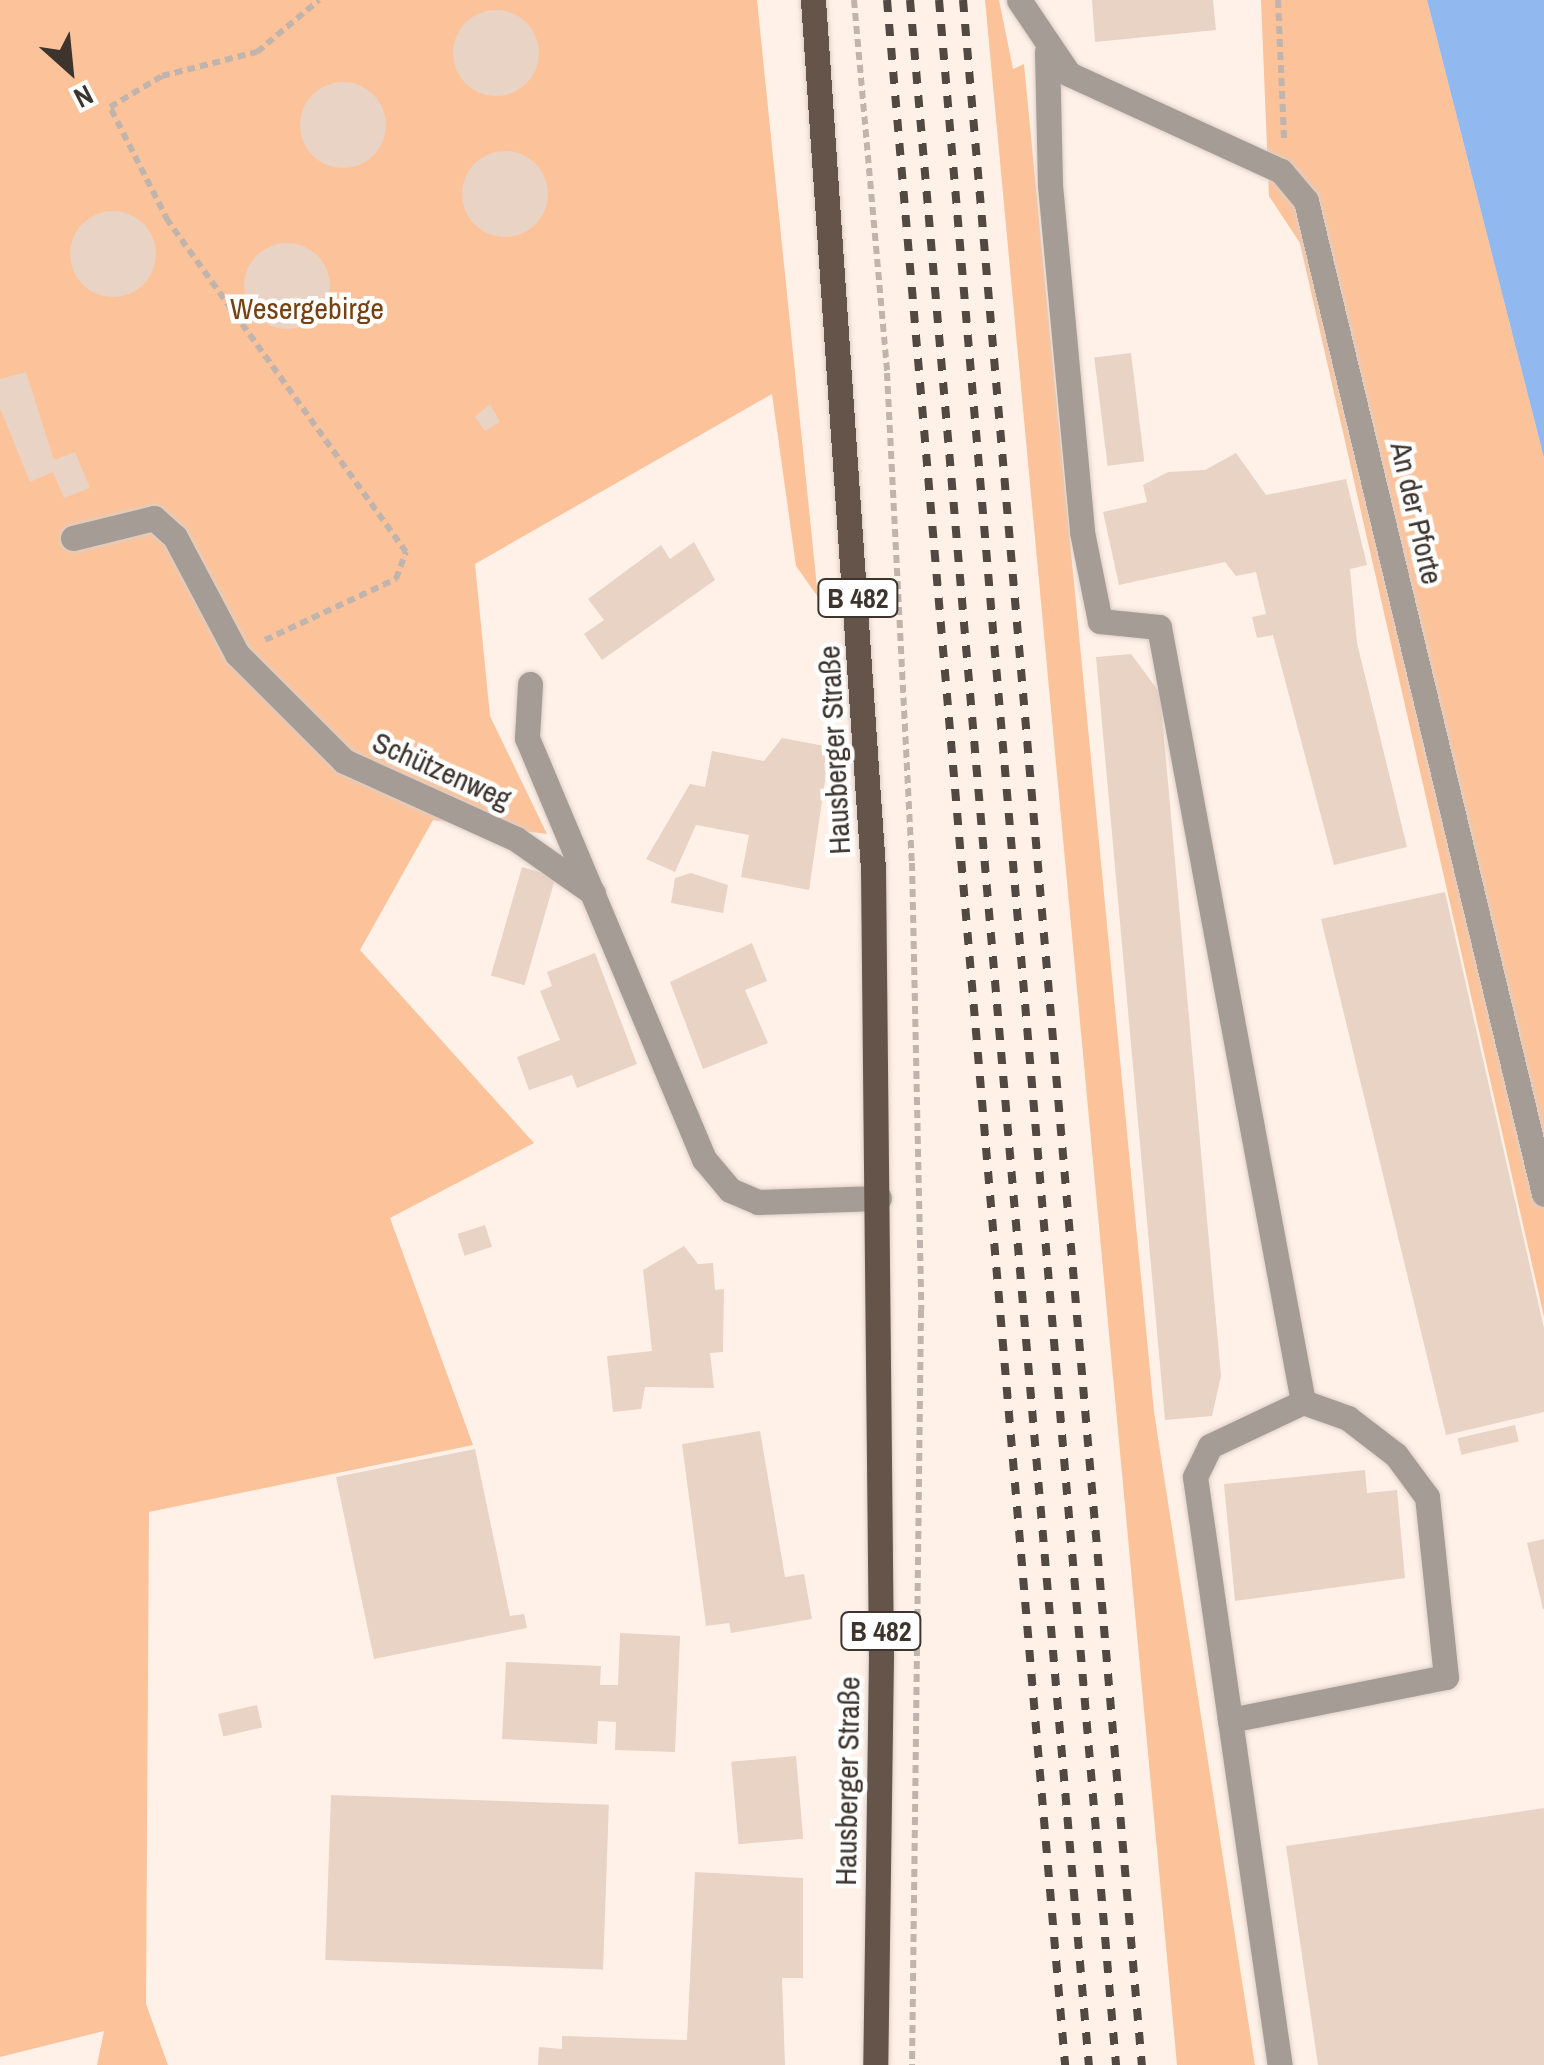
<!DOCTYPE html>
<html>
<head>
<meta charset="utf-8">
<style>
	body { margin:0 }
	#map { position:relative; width:1544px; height:2065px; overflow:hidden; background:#fff1e8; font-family:"Archivo Narrow",sans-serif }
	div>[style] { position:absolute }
	.green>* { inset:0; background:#fcc39a }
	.water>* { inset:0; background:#91b9ef }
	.building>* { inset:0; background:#e9d3c4; transform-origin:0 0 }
	.round { border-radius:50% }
	.path>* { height:6px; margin-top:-3px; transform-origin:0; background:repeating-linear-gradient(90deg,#c1b4ac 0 8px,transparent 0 13px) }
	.roads { filter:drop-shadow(0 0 2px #dccfc7) drop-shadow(0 0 2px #dccfc7) }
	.minor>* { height:25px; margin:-12.5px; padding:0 12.5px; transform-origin:12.5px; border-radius:12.5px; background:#a59c95 }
	.major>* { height:25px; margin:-12.5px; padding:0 12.5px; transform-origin:12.5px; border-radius:12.5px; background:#645449 }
	.rail>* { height:8px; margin-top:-4px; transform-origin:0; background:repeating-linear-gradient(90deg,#534943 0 12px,transparent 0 24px) }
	span { translate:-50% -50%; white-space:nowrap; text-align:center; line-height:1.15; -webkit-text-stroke:9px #fff; paint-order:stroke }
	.shield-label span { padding:2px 8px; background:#fff; border:2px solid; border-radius:8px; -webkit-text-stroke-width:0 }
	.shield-label { font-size:28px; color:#3d342e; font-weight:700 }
	.park-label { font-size:30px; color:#774111 }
	.street-label { font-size:30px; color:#3d342e }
	.north { position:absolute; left:20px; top:20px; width:100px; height:100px; -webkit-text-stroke:8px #fff; paint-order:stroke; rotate:153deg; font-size:28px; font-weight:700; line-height:40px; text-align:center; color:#3d342e }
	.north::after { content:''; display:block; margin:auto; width:35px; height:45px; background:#3d342e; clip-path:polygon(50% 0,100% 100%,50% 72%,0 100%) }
</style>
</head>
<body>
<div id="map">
	<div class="green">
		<div style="clip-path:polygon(0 0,757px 0,818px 597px,796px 566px,772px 394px,475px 564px,490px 716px,547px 834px,433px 820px,360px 950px,534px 1143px,390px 1218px,473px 1445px,149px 1512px,146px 2004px,168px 2065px,97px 2065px,104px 2031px,0 2057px)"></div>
		<div style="clip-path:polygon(985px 0,999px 0,1013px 69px,1024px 64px,1154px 1412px,1255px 2065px,1177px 2065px)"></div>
		<div style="clip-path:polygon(1261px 0,1427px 0,1544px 458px,1544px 1317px,1300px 243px,1269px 196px)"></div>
	</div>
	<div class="water">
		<div style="clip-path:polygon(1427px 0,1544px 0,1544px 458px)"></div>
	</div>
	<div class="building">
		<div style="clip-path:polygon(1092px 0,1213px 0,1216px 30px,1095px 42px)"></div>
		<div class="round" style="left:453px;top:10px;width:86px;height:86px"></div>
		<div class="round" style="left:300px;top:82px;width:86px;height:86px"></div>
		<div class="round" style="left:462px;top:151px;width:86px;height:86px"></div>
		<div class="round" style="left:70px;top:211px;width:86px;height:86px"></div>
		<div class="round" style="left:244px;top:243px;width:86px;height:86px"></div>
		<div style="left:1131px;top:353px;width:109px;height:37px;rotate:83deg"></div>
		<div style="clip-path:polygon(26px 372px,54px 460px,75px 452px,90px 488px,64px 498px,53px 472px,30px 482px,0 408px,0 379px)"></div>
		<div style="clip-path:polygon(490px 404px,500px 422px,485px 431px,475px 417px)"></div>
		<div style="clip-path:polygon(1236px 453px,1266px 495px,1346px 479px,1367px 565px,1350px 569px,1357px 643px,1407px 847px,1334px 865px,1273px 635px,1257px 638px,1252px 617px,1266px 614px,1256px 572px,1236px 576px,1225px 562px,1119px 585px,1103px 512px,1147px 502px,1143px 485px,1168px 472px,1205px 470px)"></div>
		<div style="clip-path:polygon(694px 542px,715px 580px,602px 660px,584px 634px,604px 620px,588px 599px,661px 545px,670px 559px)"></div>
		<div style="clip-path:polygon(1131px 654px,1160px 693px,1221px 1376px,1212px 1416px,1165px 1420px,1096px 657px)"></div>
		<div style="clip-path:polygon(782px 738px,830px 747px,809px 890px,741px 877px,749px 835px,696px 825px,675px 872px,646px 859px,690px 784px,705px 787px,712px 751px,764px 761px)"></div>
		<div style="left:522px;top:867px;width:35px;height:113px;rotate:16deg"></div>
		<div style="clip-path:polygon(691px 873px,728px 885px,723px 913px,671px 903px,675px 878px)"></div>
		<div style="clip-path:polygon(1445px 892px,1544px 1328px,1544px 1412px,1446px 1435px,1321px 919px)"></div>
		<div style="clip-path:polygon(752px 943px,767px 981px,745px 990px,768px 1043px,703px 1069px,670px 982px)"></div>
		<div style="clip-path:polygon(595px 953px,637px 1064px,577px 1088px,572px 1075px,529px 1090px,517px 1057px,560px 1040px,540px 991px,552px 986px,547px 972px)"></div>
		<div style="left:485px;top:1225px;width:23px;height:29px;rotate:72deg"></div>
		<div style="clip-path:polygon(684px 1246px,698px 1264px,713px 1263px,715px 1290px,724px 1289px,723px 1352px,710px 1353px,714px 1388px,645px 1387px,641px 1409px,613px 1412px,607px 1356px,652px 1351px,643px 1270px)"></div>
		<div style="left:1515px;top:1425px;width:17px;height:59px;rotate:77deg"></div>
		<div style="clip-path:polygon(760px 1431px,785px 1577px,804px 1574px,812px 1619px,731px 1633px,729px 1623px,706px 1626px,682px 1444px)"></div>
		<div style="clip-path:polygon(475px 1449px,510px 1616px,524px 1614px,527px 1628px,374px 1659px,336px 1477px)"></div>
		<div style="clip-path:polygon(1365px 1470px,1367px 1493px,1397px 1490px,1405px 1578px,1235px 1601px,1224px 1484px)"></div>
		<div style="clip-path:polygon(1544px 1539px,1544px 1609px,1543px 1609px,1527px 1543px)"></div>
		<div style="clip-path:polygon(620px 1633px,680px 1636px,675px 1752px,615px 1750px,616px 1722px,598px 1721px,597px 1744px,502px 1739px,506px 1662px,601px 1666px,600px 1685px,618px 1685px)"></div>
		<div style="left:257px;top:1705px;width:23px;height:40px;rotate:77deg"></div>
		<div style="left:796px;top:1756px;width:83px;height:65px;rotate:85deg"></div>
		<div style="left:331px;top:1795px;width:278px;height:165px;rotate:2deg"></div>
		<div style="clip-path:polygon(1544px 1808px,1544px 2065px,1318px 2065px,1286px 1846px)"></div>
		<div style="clip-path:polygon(695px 1872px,803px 1878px,803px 1978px,782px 1978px,785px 2065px,538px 2065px,539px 2047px,562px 2049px,562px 2036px,687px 2040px)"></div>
	</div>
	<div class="path">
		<div style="left:854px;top:0;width:374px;rotate:84.9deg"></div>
		<div style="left:887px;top:373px;width:491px;rotate:87.1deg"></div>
		<div style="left:912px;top:863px;width:447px;rotate:88.8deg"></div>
		<div style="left:921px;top:1310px;width:755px;rotate:90.68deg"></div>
		<div style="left:1278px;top:0;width:139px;rotate:87.5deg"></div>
		<div style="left:265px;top:640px;width:145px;rotate:-25deg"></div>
		<div style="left:396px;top:579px;width:29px;rotate:-70deg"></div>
		<div style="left:406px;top:552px;width:408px;rotate:-125.7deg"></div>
		<div style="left:168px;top:221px;width:128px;rotate:-117deg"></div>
		<div style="left:110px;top:107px;width:61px;rotate:-30.8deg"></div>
		<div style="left:162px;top:76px;width:98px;rotate:-14.2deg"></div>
		<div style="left:257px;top:52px;width:81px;rotate:-40deg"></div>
	</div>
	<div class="roads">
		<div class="minor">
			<div style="left:1019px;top:0;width:89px;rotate:56deg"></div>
			<div style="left:1069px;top:74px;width:233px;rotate:24.6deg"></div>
			<div style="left:1281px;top:171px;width:39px;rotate:50deg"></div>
			<div style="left:1306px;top:201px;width:1021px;rotate:76.52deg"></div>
			<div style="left:1047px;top:52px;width:133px;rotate:88.7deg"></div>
			<div style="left:1050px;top:185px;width:348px;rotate:84.7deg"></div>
			<div style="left:1082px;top:532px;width:91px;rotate:78.6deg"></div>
			<div style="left:1100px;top:621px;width:59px;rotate:5.8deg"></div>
			<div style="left:1159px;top:627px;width:788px;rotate:79.47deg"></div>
			<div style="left:1303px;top:1402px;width:103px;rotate:154.7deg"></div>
			<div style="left:1210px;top:1446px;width:34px;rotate:116deg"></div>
			<div style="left:1195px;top:1477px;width:246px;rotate:81.8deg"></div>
			<div style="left:1230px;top:1720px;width:220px;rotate:-11.3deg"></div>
			<div style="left:1446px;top:1677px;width:181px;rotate:-96deg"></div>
			<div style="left:1427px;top:1497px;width:52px;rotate:-126.4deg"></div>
			<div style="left:1396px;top:1455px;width:61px;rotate:-142.4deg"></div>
			<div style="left:1348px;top:1418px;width:48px;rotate:-160.4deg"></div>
			<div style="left:73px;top:538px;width:83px;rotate:-13.9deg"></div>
			<div style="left:154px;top:518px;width:28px;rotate:42deg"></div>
			<div style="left:175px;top:537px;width:132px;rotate:62.1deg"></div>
			<div style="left:237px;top:654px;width:151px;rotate:45deg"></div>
			<div style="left:344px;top:761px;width:189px;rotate:24.4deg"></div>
			<div style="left:516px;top:839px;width:94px;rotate:35deg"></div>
			<div style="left:530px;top:684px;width:54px;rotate:93.2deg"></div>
			<div style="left:527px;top:738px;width:457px;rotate:67.2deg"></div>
			<div style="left:704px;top:1159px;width:40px;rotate:50deg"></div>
			<div style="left:730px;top:1190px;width:30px;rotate:23deg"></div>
			<div style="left:758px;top:1202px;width:121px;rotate:-1.9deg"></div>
			<div style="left:1230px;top:1720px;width:349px;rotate:81.8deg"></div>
		</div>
		<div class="major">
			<div style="left:813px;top:0;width:871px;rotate:86.05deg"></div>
			<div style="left:873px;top:869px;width:787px;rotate:89.42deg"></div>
			<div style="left:881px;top:1656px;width:409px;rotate:90.8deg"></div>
		</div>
	</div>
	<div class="rail">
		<div style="left:887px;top:0;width:2073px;rotate:85.07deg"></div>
		<div style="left:910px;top:0;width:2073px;rotate:85.05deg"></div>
		<div style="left:939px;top:0;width:2073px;rotate:85.1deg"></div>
		<div style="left:963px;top:0;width:2073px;rotate:85.05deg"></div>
	</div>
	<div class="shield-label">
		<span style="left:858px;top:598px">B 482</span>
		<span style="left:881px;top:1631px">B 482</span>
	</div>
	<div class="park-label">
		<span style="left:307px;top:308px">Wesergebirge</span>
	</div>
	<div class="street-label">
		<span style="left:1417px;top:513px;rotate:77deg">An der Pforte</span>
		<span style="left:834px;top:750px;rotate:-93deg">Hausberger Straße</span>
		<span style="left:442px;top:770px;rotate:24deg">Schützenweg</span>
		<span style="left:847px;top:1781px;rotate:-89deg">Hausberger Straße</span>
	</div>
	<div class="north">N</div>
</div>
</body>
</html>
